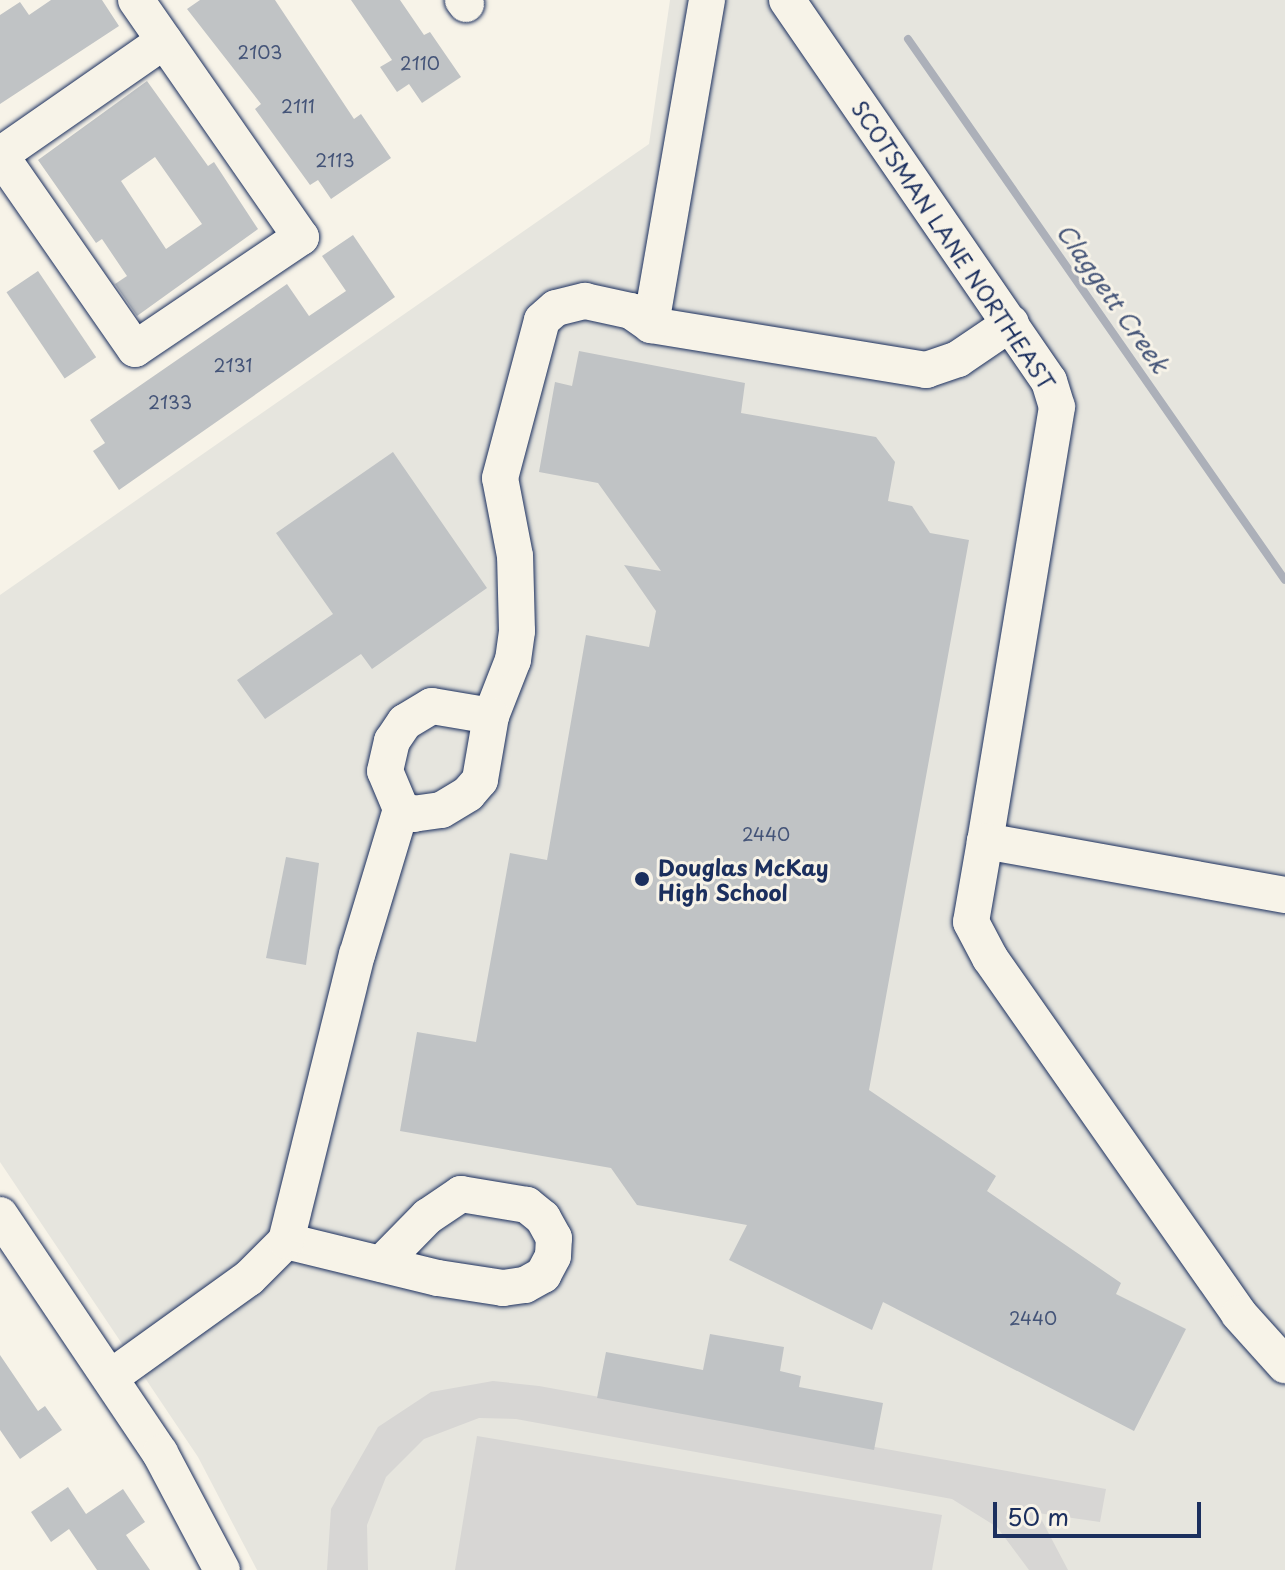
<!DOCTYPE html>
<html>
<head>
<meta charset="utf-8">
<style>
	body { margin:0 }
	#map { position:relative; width:1285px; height:1570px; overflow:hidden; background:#f7f3e8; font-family:"Playpen Sans",sans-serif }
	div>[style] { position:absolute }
	.built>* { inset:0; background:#e6e5de }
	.green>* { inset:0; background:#d7d6d4 }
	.stream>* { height:8px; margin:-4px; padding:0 4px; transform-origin:4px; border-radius:4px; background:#acb0b9 }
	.building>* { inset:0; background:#c0c3c5; transform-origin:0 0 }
	.roads { filter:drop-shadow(0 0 2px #1b2f5e) drop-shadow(0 0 2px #1b2f5e) }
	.minor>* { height:36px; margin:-18px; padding:0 18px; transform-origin:18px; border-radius:18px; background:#f7f3e8 }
	.dots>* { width:22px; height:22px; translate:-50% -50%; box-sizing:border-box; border:4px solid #f7f3e8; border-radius:50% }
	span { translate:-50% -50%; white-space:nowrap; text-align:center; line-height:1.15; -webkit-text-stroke:6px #f7f3e8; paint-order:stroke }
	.number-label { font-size:18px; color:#445478 }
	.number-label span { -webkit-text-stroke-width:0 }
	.street-label { font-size:22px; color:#1b2f5e }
	.poi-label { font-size:22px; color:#1b2f5e; font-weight:700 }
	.left { translate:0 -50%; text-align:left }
	.water-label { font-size:24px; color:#465679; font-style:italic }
	.scale { position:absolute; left:993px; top:1502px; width:208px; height:36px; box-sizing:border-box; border:4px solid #1b2f5e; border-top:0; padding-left:10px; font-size:24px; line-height:28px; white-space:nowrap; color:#1b2f5e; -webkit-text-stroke:6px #f7f3e8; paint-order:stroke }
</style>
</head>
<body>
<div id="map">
	<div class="built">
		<div style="clip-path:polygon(670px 0,1285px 0,1285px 1570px,257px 1570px,198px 1457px,0 1162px,0 595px,649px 144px)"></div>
	</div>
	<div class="green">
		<div style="clip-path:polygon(493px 1381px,539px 1386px,1106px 1489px,1100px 1522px,1038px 1513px,1068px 1570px,1029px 1570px,997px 1527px,952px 1499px,516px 1419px,479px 1418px,424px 1439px,386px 1477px,367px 1525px,368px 1570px,327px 1570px,331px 1509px,378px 1427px,431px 1392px)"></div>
		<div style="clip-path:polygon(477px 1436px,942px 1515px,932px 1570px,455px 1570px)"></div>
	</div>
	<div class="stream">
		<div style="left:908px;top:39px;width:659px;rotate:55.13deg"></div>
	</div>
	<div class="building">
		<div style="clip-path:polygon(51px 0,102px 0,119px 26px,0 104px,0 15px,20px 2px,29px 15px)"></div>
		<div style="clip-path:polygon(200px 0,275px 0,354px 119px,361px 114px,391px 158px,331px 199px,318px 180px,310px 185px,255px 109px,261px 104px,187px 9px)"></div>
		<div style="clip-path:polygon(351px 0,400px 0,424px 35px,430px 32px,461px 77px,422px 103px,409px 84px,397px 92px,380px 67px,392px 60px)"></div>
		<div style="clip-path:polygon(evenodd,147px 81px,208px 166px,214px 162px,258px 229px,137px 316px,115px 284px,127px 276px,102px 239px,96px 243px,38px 160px,147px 81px,155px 157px,202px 224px,166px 249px,121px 181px,155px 157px)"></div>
		<div style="clip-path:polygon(353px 235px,395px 297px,119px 490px,93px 451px,105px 443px,90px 420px,287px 284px,309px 316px,346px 291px,322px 256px)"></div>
		<div style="left:38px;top:271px;width:104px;height:38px;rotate:56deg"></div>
		<div style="clip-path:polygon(579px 351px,745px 383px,741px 413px,876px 437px,895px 462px,888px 501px,912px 506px,930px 533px,969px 540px,869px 1090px,996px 1176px,987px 1191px,1121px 1283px,1116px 1294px,1186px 1329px,1134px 1431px,883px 1302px,872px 1330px,729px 1260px,747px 1225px,637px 1205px,611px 1168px,400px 1131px,417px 1032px,476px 1042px,510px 853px,547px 860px,586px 635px,649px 647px,656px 611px,624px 565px,661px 571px,598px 483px,539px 472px,555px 382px,572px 386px)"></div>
		<div style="clip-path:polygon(393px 452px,487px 588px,372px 669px,361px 654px,265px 719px,237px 680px,333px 614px,276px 533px)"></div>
		<div style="clip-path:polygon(286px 857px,319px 863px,306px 965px,266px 958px)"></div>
		<div style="clip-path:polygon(710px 1334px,784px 1347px,780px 1371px,801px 1376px,799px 1387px,883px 1403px,874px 1450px,597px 1398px,606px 1352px,703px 1370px)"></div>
		<div style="clip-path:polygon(0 1355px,38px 1411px,45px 1406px,62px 1430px,20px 1459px,0 1430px)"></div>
		<div style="clip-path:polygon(68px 1487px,86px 1514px,123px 1489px,145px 1522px,126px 1535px,150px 1570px,97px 1570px,69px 1529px,51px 1542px,31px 1512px)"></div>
	</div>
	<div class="roads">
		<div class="minor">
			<div style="left:136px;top:0;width:289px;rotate:55.2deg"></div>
			<div style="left:301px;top:237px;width:200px;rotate:146deg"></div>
			<div style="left:135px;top:349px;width:236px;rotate:-124.8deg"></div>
			<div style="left:0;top:155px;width:200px;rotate:-34.8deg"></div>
			<div style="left:463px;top:0;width:5px;rotate:53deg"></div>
			<div style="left:707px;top:0;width:330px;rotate:99.8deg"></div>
			<div style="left:651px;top:325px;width:279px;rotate:9.3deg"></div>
			<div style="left:926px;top:370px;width:34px;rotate:-19deg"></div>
			<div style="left:958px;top:359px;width:64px;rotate:-34.2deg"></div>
			<div style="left:787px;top:0;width:462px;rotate:55.5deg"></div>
			<div style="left:1049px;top:381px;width:27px;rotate:73deg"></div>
			<div style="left:1057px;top:407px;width:440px;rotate:99.4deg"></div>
			<div style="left:491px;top:716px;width:60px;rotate:-68.6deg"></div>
			<div style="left:513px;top:660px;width:29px;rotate:-82deg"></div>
			<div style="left:517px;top:631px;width:75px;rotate:-91.5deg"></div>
			<div style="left:515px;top:556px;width:79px;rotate:-100.9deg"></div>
			<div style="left:500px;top:478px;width:163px;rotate:-75.1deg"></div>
			<div style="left:542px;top:320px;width:18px;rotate:-41deg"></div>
			<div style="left:556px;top:308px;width:30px;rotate:-14deg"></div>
			<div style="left:585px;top:301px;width:47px;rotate:12.3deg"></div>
			<div style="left:631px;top:311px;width:24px;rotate:35deg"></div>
			<div style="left:1285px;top:895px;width:305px;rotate:-169.8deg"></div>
			<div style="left:985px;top:841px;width:82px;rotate:99.8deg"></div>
			<div style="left:971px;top:922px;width:41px;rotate:62.2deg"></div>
			<div style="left:990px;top:958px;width:434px;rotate:55deg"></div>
			<div style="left:1239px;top:1314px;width:69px;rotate:48deg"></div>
			<div style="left:0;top:1215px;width:287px;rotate:56.1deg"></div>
			<div style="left:160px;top:1453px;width:132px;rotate:62.1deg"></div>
			<div style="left:286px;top:1241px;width:156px;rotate:13.7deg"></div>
			<div style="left:438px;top:1278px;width:66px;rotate:8.7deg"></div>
			<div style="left:503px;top:1288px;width:22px;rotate:-8deg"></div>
			<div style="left:525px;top:1285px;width:21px;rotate:-29deg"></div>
			<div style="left:543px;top:1275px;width:21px;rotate:-62deg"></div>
			<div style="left:553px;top:1256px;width:18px;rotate:-87deg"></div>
			<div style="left:554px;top:1238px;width:23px;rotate:-119deg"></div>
			<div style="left:543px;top:1218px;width:21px;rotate:-141deg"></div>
			<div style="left:527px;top:1205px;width:67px;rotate:-170.5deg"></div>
			<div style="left:461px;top:1194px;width:40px;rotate:146deg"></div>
			<div style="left:428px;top:1216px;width:67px;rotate:134.4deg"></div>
			<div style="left:111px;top:1377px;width:170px;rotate:-35.7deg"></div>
			<div style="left:249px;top:1278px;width:52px;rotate:-45deg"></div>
			<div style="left:286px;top:1241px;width:295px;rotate:-76.1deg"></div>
			<div style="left:357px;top:955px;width:152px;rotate:-73.2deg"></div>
			<div style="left:401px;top:809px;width:41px;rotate:-112.8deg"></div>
			<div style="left:385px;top:771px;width:31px;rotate:-77deg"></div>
			<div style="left:392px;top:741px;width:23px;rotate:-56deg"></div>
			<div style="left:405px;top:722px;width:31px;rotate:-31deg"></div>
			<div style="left:432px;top:706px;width:60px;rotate:9.6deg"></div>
			<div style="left:491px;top:716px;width:65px;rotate:99.8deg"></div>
			<div style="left:480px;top:780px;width:18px;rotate:131deg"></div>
			<div style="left:468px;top:794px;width:31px;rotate:149deg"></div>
			<div style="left:441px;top:810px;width:27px;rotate:172deg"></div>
			<div style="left:414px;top:814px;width:14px;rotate:-159deg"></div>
		</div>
	</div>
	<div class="dots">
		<div style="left:642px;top:879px;background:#1b2f5e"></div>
	</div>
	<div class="number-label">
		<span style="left:260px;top:52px">2103</span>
		<span style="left:420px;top:63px">2110</span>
		<span style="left:298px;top:106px">2111</span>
		<span style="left:335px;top:160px">2113</span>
		<span style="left:233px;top:365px">2131</span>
		<span style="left:170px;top:402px">2133</span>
		<span style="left:766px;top:834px">2440</span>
		<span style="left:1033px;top:1318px">2440</span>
	</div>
	<div class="street-label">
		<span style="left:954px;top:245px;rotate:56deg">SCOTSMAN LANE NORTHEAST</span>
	</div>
	<div class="poi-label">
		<span class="left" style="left:658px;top:879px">Douglas McKay<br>High School</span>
	</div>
	<div class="water-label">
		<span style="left:1113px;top:298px;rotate:55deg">Claggett Creek</span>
	</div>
	<div class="scale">50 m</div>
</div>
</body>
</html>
